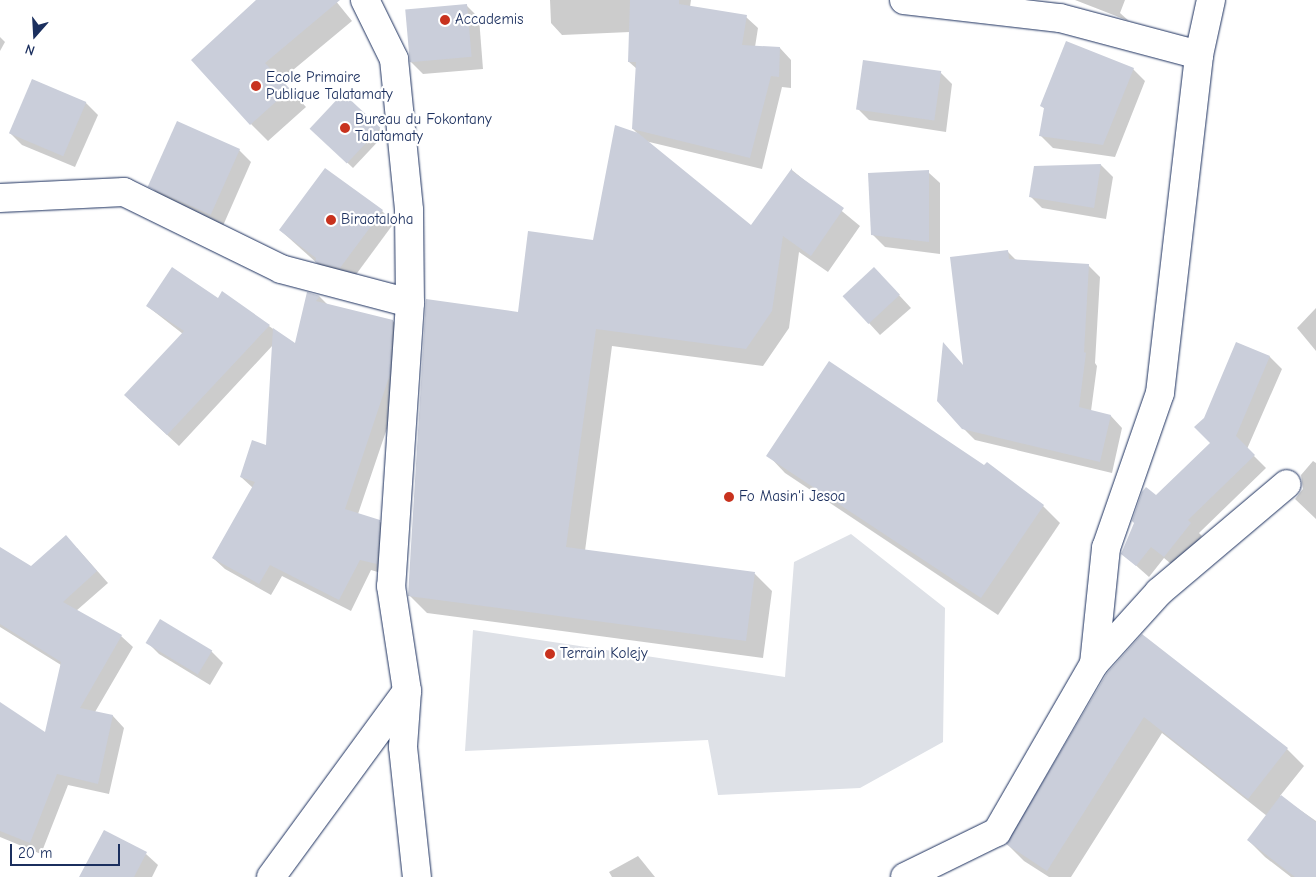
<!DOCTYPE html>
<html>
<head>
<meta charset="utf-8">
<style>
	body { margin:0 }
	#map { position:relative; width:1316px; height:877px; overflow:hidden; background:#fff; font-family:"Comic Neue",sans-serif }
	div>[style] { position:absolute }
	.green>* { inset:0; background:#dee1e7 }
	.shadow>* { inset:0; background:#0003 }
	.building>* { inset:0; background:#caceda; transform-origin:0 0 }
	.roads { filter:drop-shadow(0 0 1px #1b2f5e) drop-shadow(0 0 1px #1b2f5e) }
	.street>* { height:28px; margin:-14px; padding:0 14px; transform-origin:14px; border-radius:14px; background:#fff }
	.dots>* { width:14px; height:14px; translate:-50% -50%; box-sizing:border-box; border:2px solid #fff; border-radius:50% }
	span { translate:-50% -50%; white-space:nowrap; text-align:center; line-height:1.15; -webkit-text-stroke:4.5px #fff; paint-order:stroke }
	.poi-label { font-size:15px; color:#1b2f5e }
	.left { translate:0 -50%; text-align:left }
	.north { position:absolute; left:10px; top:10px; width:50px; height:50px; -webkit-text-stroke:4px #fff; paint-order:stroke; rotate:199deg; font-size:14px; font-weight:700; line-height:20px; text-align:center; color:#1b2f5e }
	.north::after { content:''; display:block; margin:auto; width:18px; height:22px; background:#1b2f5e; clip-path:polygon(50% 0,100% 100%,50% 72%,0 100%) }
	.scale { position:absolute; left:10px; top:844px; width:110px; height:22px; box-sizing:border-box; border:2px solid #1b2f5e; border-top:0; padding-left:6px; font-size:15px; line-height:18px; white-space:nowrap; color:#1b2f5e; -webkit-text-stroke:4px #fff; paint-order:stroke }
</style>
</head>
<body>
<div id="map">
	<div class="green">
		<div style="clip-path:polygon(851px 534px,945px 608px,943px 742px,860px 788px,718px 795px,708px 740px,465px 751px,473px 630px,785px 677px,794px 562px)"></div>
	</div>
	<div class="shadow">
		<div style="clip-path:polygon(258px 0,335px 0,352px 21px,281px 80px,306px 107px,268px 141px,251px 124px)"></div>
		<div style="clip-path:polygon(550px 0,691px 0,690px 7px,746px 17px,758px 28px,755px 47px,780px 48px,791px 60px,791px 88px,782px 87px,762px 169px,645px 141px,751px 227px,792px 170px,860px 226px,828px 272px,799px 252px,789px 328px,763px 366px,612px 346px,585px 551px,755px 574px,772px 591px,763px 658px,427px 613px,410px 596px,519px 313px,594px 242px,639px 135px,633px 129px,637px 69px,629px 62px,630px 32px,562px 35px,551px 23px)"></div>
		<div style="clip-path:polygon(1075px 0,1125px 0,1120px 13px,1129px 21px)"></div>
		<div style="clip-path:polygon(467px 6px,479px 18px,483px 69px,423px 74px,411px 62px)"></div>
		<div style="clip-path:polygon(0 37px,5px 42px,0 51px)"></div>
		<div style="clip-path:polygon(1133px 69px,1145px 81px,1115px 157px,1053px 148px,1041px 136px,1045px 109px,1042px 106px)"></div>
		<div style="clip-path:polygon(940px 72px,952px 84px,946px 132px,869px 120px,857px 108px)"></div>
		<div style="clip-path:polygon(33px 80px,86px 103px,98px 115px,75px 167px,22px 145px,10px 133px)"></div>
		<div style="clip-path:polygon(379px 128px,385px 134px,353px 168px,317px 134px)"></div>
		<div style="clip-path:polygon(239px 150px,251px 162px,222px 228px,163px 199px,151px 187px)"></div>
		<div style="clip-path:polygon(1101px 165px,1113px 177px,1106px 219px,1042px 208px,1030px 196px,1035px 167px)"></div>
		<div style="clip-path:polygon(928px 172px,940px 183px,940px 254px,885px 247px,873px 235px)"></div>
		<div style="clip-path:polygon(382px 211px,394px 223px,352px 280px,328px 273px,280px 230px)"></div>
		<div style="clip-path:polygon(1008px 252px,1016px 260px,1088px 265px,1100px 277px,1095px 363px,1097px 366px,1091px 411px,1111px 416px,1122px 428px,1112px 473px,975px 440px,963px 428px,965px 367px)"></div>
		<div style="clip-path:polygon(886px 281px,911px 308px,880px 335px,844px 296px)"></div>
		<div style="clip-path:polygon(308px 294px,320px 297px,329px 306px,393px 321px,404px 333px,401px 387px,358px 514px,379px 521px,391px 532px,388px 575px,371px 570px,351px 611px,282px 576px,271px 595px,225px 569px,213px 558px,253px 488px,241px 477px,267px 447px,273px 345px,179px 446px,137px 407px,183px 334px,147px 306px,218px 299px,269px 326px,296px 345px)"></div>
		<div style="clip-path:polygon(1316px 308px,1316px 351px,1297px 328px)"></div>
		<div style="clip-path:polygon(1237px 343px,1270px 357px,1282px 369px,1247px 449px,1266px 468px,1199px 533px,1202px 536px,1176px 568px,1164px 558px,1149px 577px,1123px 554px,1156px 497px,1212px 443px,1206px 418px)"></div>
		<div style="clip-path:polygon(768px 455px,984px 467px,1043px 506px,1060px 523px,998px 615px,785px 473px)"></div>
		<div style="clip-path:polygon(1313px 461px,1316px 463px,1316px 519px,1295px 499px,1303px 489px,1301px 475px)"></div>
		<div style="clip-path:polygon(77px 548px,108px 583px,76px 611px,121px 636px,133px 647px,95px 712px,113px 716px,124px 728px,109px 794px,68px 785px,41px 854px,0 837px,0 703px,46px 734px,61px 665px,0 627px,0 549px,31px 568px)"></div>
		<div style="clip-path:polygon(147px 642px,211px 651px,223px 663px,210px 685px,159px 654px)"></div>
		<div style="clip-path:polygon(1108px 674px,1287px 749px,1304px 766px,1280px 796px,1316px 821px,1316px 877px,1291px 877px,1265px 857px,1248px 840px,1267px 816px,1162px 733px,1071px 877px,1049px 877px,1024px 861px,1007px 844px)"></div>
		<div style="clip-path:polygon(146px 854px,158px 865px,152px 877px,92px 877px)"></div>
		<div style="clip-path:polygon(638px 856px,655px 877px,612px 877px,609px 872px)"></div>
	</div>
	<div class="building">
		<div style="clip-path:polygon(256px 0,340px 0,265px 63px,290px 89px,250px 125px,191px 60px)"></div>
		<div style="clip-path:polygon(630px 0,679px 0,679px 4px,747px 15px,742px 45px,780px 47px,779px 77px,771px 76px,750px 158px,632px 129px,636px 62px,628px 62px)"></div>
		<div style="left:467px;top:4px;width:53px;height:62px;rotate:85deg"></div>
		<div style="clip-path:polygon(1066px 41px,1134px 68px,1103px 145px,1039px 136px,1044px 108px,1040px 106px)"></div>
		<div style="left:863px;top:60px;width:79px;height:50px;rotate:8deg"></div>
		<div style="left:32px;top:79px;width:59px;height:59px;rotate:23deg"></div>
		<div style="left:343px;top:93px;width:51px;height:49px;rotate:43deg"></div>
		<div style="left:177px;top:121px;width:69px;height:72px;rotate:24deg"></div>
		<div style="clip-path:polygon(615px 125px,638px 133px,751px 225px,792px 168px,792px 171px,844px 208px,811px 256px,783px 236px,772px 311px,746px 349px,596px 329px,566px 547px,755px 572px,746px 641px,408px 596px,426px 299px,518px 312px,528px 231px,593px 240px)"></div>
		<div style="clip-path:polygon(1101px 164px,1094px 208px,1029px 197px,1034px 166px)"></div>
		<div style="clip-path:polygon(325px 168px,383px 210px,340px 268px,315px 262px,316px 258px,279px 230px)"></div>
		<div style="clip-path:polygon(929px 170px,929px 242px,871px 235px,868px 173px)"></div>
		<div style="clip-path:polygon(1008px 250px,1009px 259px,1089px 264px,1084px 352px,1086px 353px,1079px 407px,1111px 415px,1100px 462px,962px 429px,937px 401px,943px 342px,963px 365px,950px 257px)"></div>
		<div style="clip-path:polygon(172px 267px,218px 298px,222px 291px,270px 325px,167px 435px,124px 395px,184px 331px,146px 306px)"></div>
		<div style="left:874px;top:267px;width:38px;height:43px;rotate:47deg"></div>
		<div style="clip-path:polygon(307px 292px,320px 296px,316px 301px,393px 320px,390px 374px,345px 509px,380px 520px,377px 564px,360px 560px,339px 600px,270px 565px,259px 584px,212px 558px,255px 482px,240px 477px,252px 440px,266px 445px,273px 328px,295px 343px)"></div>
		<div style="clip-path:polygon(1236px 342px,1270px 356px,1236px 436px,1255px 455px,1188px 520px,1191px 523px,1164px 557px,1151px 547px,1136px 566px,1121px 554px,1134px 523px,1132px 521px,1142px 492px,1146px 487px,1156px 495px,1210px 443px,1194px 427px,1204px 418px)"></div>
		<div style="clip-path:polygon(829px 361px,984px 465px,987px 462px,1044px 505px,981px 598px,766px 456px)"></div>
		<div style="clip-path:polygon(66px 535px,97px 571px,63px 602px,122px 635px,80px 708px,113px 715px,98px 784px,57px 774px,30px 843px,0 831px,0 702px,45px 732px,61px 662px,0 624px,0 547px,31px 566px)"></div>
		<div style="left:160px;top:619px;width:61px;height:28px;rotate:31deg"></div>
		<div style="clip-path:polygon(1142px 634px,1288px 748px,1248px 799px,1144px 717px,1047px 871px,1006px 844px,1107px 673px)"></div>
		<div style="clip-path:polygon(1281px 795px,1316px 822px,1316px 877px,1295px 877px,1247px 840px)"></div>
		<div style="clip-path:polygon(104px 830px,147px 852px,134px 877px,79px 877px)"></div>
	</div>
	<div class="roads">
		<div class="street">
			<div style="left:365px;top:0;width:66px;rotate:63.8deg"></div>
			<div style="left:394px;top:59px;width:152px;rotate:84.3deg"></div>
			<div style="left:409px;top:210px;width:93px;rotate:89.4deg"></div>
			<div style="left:410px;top:303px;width:284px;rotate:93.8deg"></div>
			<div style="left:391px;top:586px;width:106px;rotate:81.3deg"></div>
			<div style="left:407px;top:691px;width:56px;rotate:94.1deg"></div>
			<div style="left:403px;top:747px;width:131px;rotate:83.9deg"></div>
			<div style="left:904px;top:0;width:157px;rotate:6.6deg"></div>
			<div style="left:1060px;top:18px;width:144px;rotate:14.9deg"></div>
			<div style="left:0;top:198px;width:124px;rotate:-2.8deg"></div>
			<div style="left:124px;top:192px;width:175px;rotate:26.1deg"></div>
			<div style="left:281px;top:269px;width:133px;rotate:14.8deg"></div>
			<div style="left:1094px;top:664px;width:97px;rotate:-47.9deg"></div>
			<div style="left:1159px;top:592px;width:167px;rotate:-40.2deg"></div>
			<div style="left:271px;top:877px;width:230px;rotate:-53.8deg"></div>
			<div style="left:905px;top:877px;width:102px;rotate:-26.1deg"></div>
			<div style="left:997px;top:832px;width:194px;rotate:-60deg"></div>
			<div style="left:1094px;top:664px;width:117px;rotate:-84.1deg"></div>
			<div style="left:1106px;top:548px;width:164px;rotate:-70.8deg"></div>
			<div style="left:1160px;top:393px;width:340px;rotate:-83.4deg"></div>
			<div style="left:1199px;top:55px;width:56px;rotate:-77.7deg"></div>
		</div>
	</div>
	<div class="dots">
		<div style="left:445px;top:20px;background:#c8321e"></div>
		<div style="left:256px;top:86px;background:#c8321e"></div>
		<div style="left:345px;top:128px;background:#c8321e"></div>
		<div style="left:331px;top:220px;background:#c8321e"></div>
		<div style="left:729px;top:497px;background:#c8321e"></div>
		<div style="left:550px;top:654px;background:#c8321e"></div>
	</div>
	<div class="poi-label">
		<span class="left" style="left:455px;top:20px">Accademis</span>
		<span class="left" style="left:266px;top:86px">Ecole Primaire<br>Publique Talatamaty</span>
		<span class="left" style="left:355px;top:128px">Bureau du Fokontany<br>Talatamaty</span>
		<span class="left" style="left:341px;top:220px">Biraotaloha</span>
		<span class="left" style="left:739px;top:497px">Fo Masin'i Jesoa</span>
		<span class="left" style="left:560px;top:654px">Terrain Kolejy</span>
	</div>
	<div class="north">N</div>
	<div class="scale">20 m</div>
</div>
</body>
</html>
